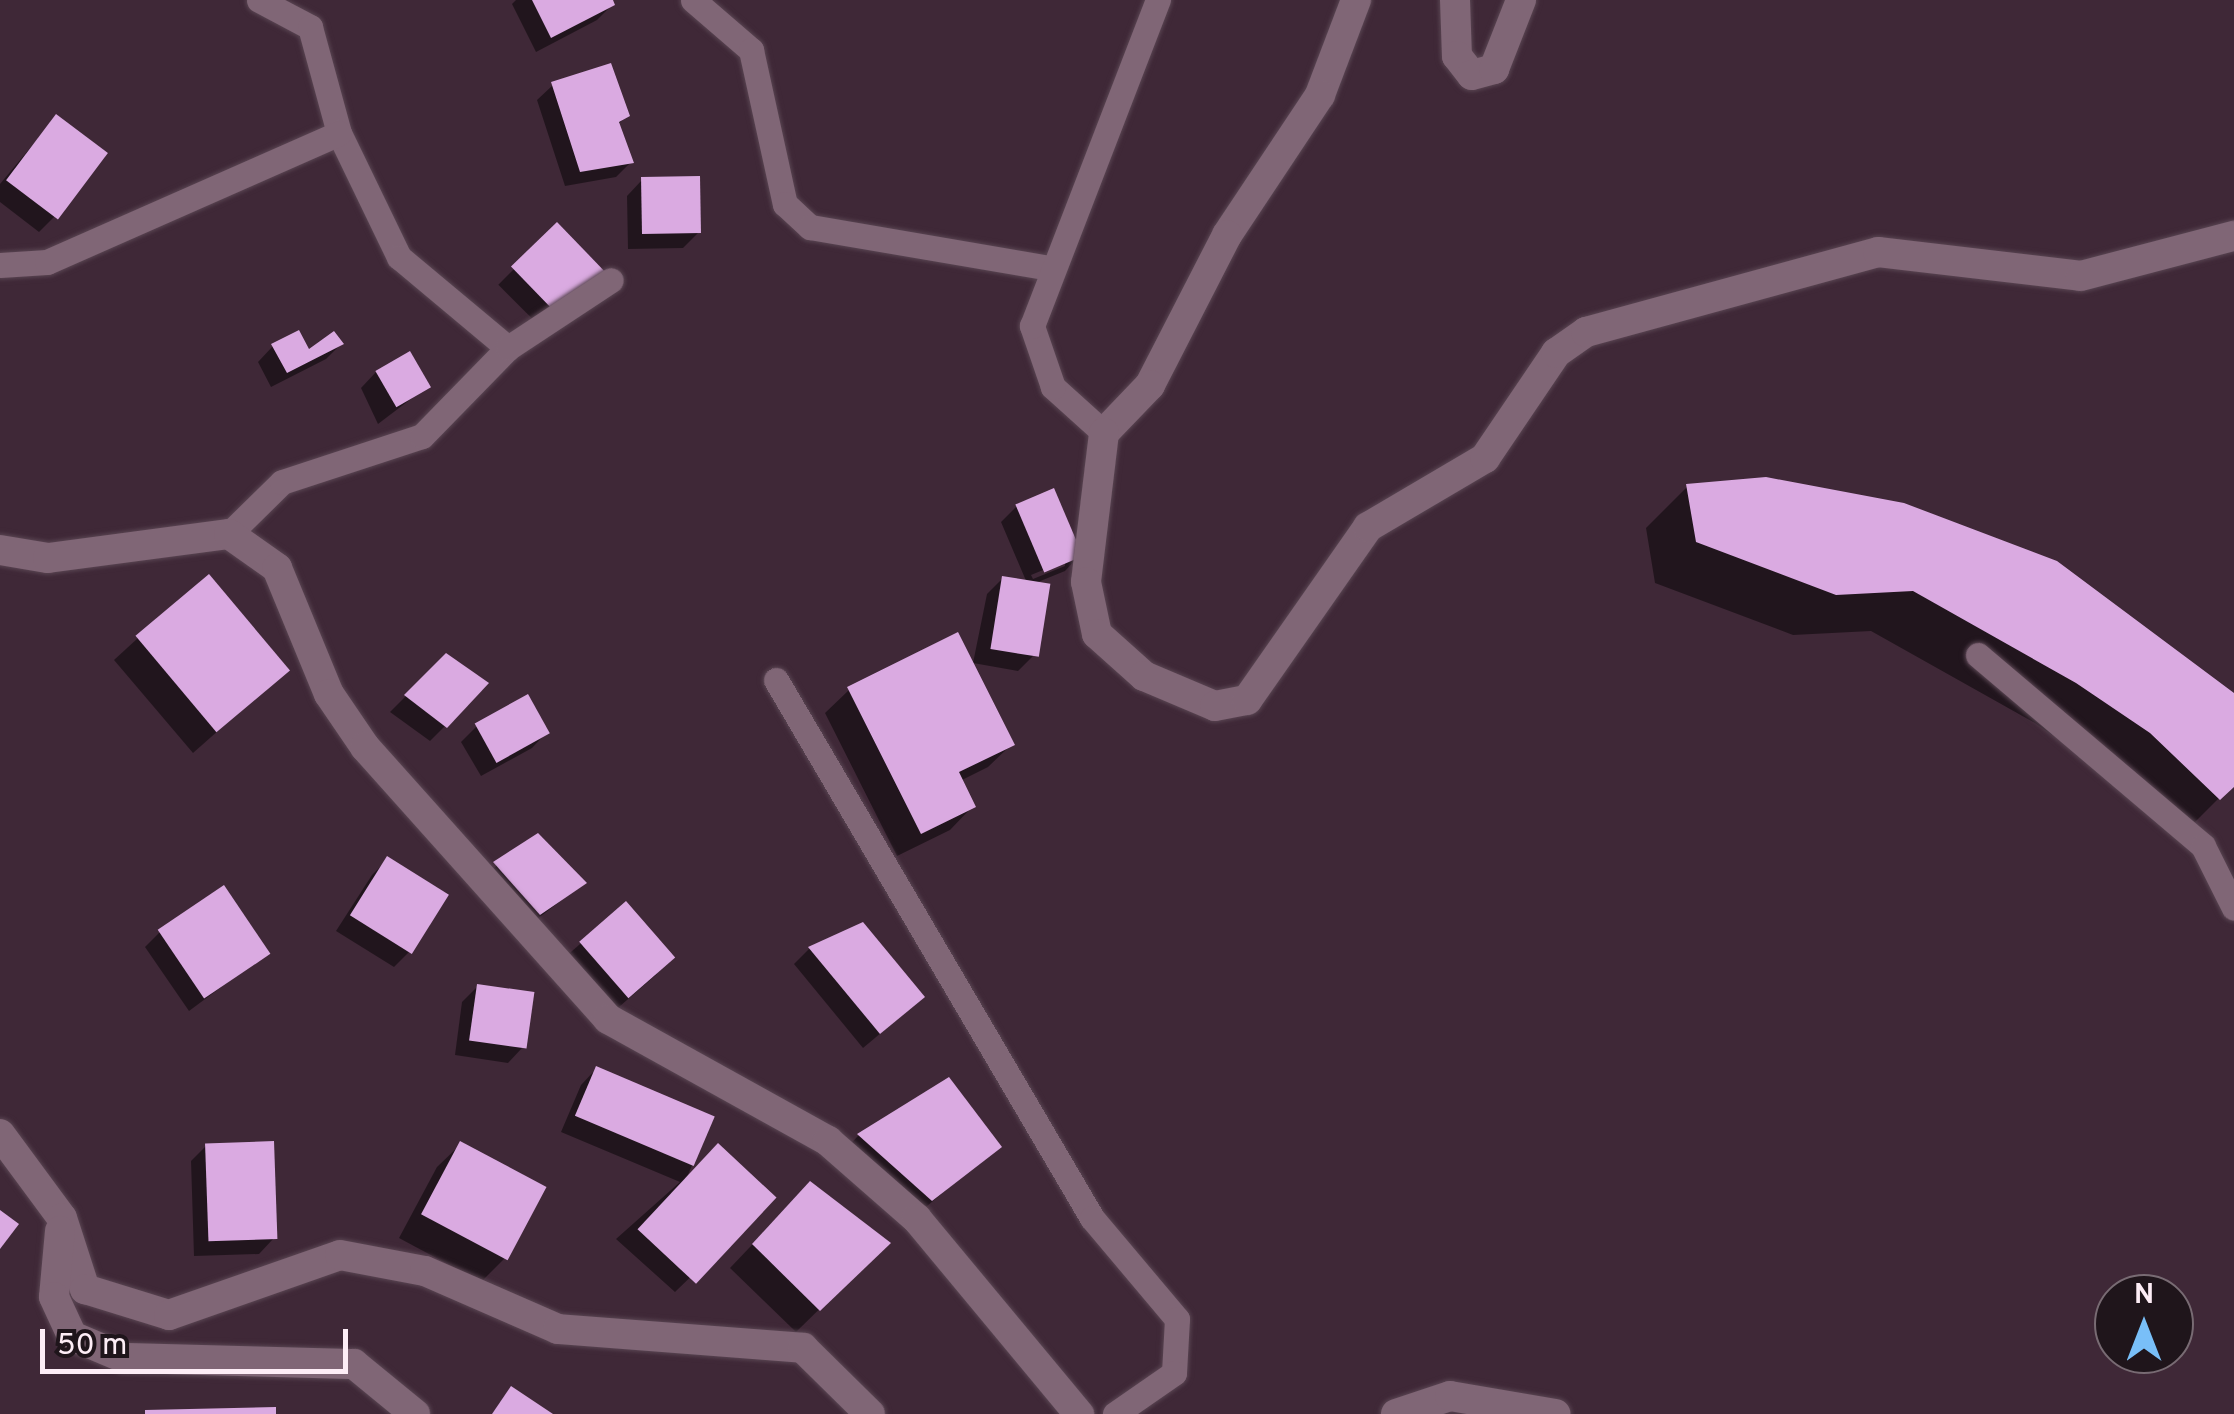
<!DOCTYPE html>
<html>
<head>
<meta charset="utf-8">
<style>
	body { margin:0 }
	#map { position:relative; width:2234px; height:1414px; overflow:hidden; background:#3f2837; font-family:Overpass,sans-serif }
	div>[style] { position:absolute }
	.shadow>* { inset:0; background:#0007; transform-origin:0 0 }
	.building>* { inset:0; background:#daaae1; transform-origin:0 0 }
	.roads { filter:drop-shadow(0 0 2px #594552) drop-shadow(0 0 2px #594552) }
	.service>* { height:25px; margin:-12.5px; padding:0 12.5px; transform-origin:12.5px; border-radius:12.5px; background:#806676 }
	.minor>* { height:30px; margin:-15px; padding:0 15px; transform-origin:15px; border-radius:15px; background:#806676 }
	span { translate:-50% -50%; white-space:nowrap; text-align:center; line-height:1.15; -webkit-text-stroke:10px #1f151b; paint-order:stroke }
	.north { position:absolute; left:2094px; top:1274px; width:100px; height:100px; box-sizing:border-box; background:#1f151b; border:2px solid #786b73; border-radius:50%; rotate:0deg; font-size:28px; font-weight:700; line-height:40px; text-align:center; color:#fdedf6 }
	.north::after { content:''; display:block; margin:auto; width:35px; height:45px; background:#79bff8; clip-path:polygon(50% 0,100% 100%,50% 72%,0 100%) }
	.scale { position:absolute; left:40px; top:1329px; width:308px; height:45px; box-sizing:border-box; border:5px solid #fdedf6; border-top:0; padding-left:12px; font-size:30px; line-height:35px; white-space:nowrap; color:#fdedf6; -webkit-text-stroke:8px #1f151b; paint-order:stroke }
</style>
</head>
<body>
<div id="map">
	<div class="shadow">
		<div style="clip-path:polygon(516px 0,610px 0,612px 5px,597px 20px,536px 52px,512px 4px)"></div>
		<div style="clip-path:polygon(553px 85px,627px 116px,617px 125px,631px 162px,616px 177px,565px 186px,537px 100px)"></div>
		<div style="clip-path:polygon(56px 117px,54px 217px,39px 232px,0 202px,0 184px)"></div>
		<div style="clip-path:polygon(642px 180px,699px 232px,683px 248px,628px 249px,627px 196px)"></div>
		<div style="left:557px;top:226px;width:64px;height:83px;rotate:45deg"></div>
		<div style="clip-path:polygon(341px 344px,326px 359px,271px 387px,258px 362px,273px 346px,308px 353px)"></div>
		<div style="clip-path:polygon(376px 372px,428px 386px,378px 424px,361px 388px)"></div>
		<div style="clip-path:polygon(1687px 487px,2056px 564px,2234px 696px,2234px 783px,2178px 839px,2109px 774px,2035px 723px,1871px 631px,1793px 635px,1655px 583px,1646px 528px)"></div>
		<div style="clip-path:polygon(evenodd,1017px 506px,1080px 555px,1065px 571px,1033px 584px,1033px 656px,1018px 671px,973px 663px,987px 594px,1003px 578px,1027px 583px,1001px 522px,1017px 506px,1065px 561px,1065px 566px,1033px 579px,1031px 575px,1065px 561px)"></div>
		<div style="clip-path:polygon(138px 638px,287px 670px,193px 753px,114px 660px)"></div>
		<div style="clip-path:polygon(446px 656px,445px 726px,430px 741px,390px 712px)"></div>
		<div style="clip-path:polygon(849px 690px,1012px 744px,988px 767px,960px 781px,973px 806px,950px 830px,897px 856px,825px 713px)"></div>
		<div style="clip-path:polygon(477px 726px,547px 732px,532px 748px,481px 776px,461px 742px)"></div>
		<div style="clip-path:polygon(537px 836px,584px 883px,524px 929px,479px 879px)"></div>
		<div style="clip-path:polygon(388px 859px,409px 952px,394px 967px,336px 931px,372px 875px)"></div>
		<div style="clip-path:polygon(625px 905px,657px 974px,612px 1013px,564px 958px)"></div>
		<div style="clip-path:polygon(862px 925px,906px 1012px,863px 1048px,794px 964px,809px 949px)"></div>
		<div style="clip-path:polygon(160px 932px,267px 953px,189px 1011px,145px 947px)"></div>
		<div style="clip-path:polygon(478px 986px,523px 1047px,508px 1063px,455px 1055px,462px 1002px)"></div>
		<div style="clip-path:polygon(596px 1069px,712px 1118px,687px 1177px,772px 1198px,675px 1292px,616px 1239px,680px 1182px,561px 1132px,581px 1085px)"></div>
		<div style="clip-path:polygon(949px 1080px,998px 1146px,907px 1223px,836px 1159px,858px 1136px)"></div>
		<div style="clip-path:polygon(461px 1144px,504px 1259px,481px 1282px,399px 1238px,437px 1167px)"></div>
		<div style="clip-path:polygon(206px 1146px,274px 1238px,259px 1254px,194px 1256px,191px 1161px)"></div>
		<div style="clip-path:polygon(787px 1208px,887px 1243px,796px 1332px,730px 1268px)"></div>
	</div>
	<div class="building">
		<div style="clip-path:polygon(532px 0,613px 0,615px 5px,551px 38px)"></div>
		<div style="clip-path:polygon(611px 63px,630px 116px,619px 122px,634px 163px,580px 172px,551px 82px)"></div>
		<div style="left:56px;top:114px;width:65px;height:83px;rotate:37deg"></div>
		<div style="left:700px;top:176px;width:57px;height:59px;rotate:89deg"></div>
		<div style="left:557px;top:222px;width:69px;height:64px;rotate:46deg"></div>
		<div style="clip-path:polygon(299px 330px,309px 349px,334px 331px,344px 344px,287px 373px,271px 344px)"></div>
		<div style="left:410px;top:351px;width:42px;height:40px;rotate:60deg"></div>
		<div style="clip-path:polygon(1766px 477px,1904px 503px,2057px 561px,2234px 693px,2234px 787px,2220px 800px,2150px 733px,2076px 683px,1913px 591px,1836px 595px,1696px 542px,1686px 484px)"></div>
		<div style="left:1054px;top:488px;width:74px;height:42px;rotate:67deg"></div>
		<div style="left:209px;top:574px;width:126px;height:96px;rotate:50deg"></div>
		<div style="left:1002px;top:576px;width:49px;height:74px;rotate:9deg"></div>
		<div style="clip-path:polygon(958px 632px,1015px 745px,959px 772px,976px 807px,921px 834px,847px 687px)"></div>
		<div style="clip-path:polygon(446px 653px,489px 683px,447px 728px,404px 695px)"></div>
		<div style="left:528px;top:694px;width:45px;height:61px;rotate:61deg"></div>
		<div style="clip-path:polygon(538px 833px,587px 883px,540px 915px,493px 862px)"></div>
		<div style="left:387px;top:856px;width:73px;height:70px;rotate:32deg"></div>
		<div style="left:224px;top:885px;width:83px;height:80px;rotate:56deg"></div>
		<div style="left:626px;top:901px;width:75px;height:62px;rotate:49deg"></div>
		<div style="clip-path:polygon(863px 922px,925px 997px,880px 1034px,808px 947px)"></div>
		<div style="left:477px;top:984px;width:58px;height:57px;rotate:8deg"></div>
		<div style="left:596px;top:1066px;width:129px;height:54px;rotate:23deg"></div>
		<div style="clip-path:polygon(949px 1077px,1002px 1147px,932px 1201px,857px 1134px)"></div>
		<div style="left:274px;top:1141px;width:98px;height:69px;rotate:88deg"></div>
		<div style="left:460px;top:1141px;width:98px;height:83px;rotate:28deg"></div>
		<div style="left:718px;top:1143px;width:80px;height:118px;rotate:43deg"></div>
		<div style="clip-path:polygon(810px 1181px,891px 1243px,820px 1311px,752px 1244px)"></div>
		<div style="clip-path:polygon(0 1210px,19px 1224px,0 1249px)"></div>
		<div style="clip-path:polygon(511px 1386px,553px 1414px,492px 1414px)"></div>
		<div style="clip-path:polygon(276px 1407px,276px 1414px,145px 1414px,145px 1410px)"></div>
	</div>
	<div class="roads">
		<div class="service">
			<div style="left:259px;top:0;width:58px;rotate:27.9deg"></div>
			<div style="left:310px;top:27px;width:110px;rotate:74.7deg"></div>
			<div style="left:339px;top:133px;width:138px;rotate:64.2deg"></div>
			<div style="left:399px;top:257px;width:142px;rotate:39.9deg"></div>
			<div style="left:693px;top:0;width:77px;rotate:40.8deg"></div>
			<div style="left:751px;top:50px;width:158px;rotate:77.6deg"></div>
			<div style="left:785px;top:204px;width:34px;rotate:43deg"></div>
			<div style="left:810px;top:227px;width:244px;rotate:9.7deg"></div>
			<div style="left:0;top:265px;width:47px;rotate:-3.7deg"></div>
			<div style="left:47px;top:262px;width:319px;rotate:-23.8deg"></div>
			<div style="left:1104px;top:433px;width:69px;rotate:-138deg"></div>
			<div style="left:1053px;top:387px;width:65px;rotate:-109deg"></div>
			<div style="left:1032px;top:326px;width:350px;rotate:-68.9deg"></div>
			<div style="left:229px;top:534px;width:74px;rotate:-44.5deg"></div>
			<div style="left:282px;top:482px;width:147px;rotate:-18.2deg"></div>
			<div style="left:422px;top:436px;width:123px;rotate:-45.7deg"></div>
			<div style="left:508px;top:348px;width:123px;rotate:-33.4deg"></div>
			<div style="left:1978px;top:655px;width:295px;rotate:40.3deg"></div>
			<div style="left:2203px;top:846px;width:69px;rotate:63.4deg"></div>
			<div style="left:776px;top:680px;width:624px;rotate:59.57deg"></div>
			<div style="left:1092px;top:1218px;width:132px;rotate:49.9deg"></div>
			<div style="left:1177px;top:1319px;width:54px;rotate:93.2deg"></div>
			<div style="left:1174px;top:1373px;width:72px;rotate:145.2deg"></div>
		</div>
		<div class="minor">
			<div style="left:1356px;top:0;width:102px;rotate:110.8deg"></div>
			<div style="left:1320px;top:95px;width:168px;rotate:123.6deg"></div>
			<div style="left:1227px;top:235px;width:169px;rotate:117.2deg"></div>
			<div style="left:1150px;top:385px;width:66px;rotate:133.8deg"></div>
			<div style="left:1104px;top:433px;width:150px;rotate:96.9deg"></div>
			<div style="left:1086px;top:582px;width:53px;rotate:78.1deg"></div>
			<div style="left:1097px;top:634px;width:63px;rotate:41.8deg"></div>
			<div style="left:1144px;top:676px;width:77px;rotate:22.9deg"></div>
			<div style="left:1215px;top:706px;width:33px;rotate:-11deg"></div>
			<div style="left:1247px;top:700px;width:211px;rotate:-55deg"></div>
			<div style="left:1368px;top:527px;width:136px;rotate:-30.5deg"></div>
			<div style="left:1485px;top:458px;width:127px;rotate:-55.9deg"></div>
			<div style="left:1556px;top:353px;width:37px;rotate:-35deg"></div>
			<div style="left:1586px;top:332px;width:303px;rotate:-15.3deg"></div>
			<div style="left:1878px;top:252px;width:204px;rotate:6.7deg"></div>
			<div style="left:2081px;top:276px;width:158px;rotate:-14.7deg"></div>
			<div style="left:1455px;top:0;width:56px;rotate:88deg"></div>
			<div style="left:1457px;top:56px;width:24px;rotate:52deg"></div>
			<div style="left:1472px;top:75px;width:23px;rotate:-15deg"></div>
			<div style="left:1494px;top:69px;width:74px;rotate:-68.6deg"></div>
			<div style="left:0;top:550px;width:49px;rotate:9.5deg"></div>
			<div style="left:48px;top:558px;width:183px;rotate:-7.6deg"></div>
			<div style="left:229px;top:534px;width:59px;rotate:35.3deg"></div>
			<div style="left:277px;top:568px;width:136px;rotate:67.6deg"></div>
			<div style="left:329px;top:694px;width:64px;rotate:55.8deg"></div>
			<div style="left:365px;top:747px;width:365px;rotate:48.2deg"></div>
			<div style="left:608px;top:1019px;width:252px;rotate:29deg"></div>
			<div style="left:828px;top:1141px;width:118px;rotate:41.2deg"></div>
			<div style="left:917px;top:1219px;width:254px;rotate:50.3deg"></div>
			<div style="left:0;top:1134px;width:104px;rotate:53.6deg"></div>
			<div style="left:62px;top:1218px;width:75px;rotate:72.1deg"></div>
			<div style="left:85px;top:1289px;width:88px;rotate:17.2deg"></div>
			<div style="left:169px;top:1315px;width:181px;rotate:-19.3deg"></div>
			<div style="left:340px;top:1255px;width:86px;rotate:10.7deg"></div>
			<div style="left:425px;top:1271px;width:145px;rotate:23.6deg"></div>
			<div style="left:558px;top:1329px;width:246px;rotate:4.4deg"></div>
			<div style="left:803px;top:1348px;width:94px;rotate:44.6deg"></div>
			<div style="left:60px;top:1231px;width:66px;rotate:95.2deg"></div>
			<div style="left:54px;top:1297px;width:43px;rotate:65.2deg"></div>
			<div style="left:72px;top:1336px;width:56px;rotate:22.9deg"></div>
			<div style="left:124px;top:1358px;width:230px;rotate:1.5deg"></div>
			<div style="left:354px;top:1364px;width:79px;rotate:39.3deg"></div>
			<div style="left:1396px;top:1414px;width:57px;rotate:-18.4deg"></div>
			<div style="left:1450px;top:1396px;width:107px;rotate:9.7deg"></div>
		</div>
	</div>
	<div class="north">N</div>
	<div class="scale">50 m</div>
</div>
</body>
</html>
